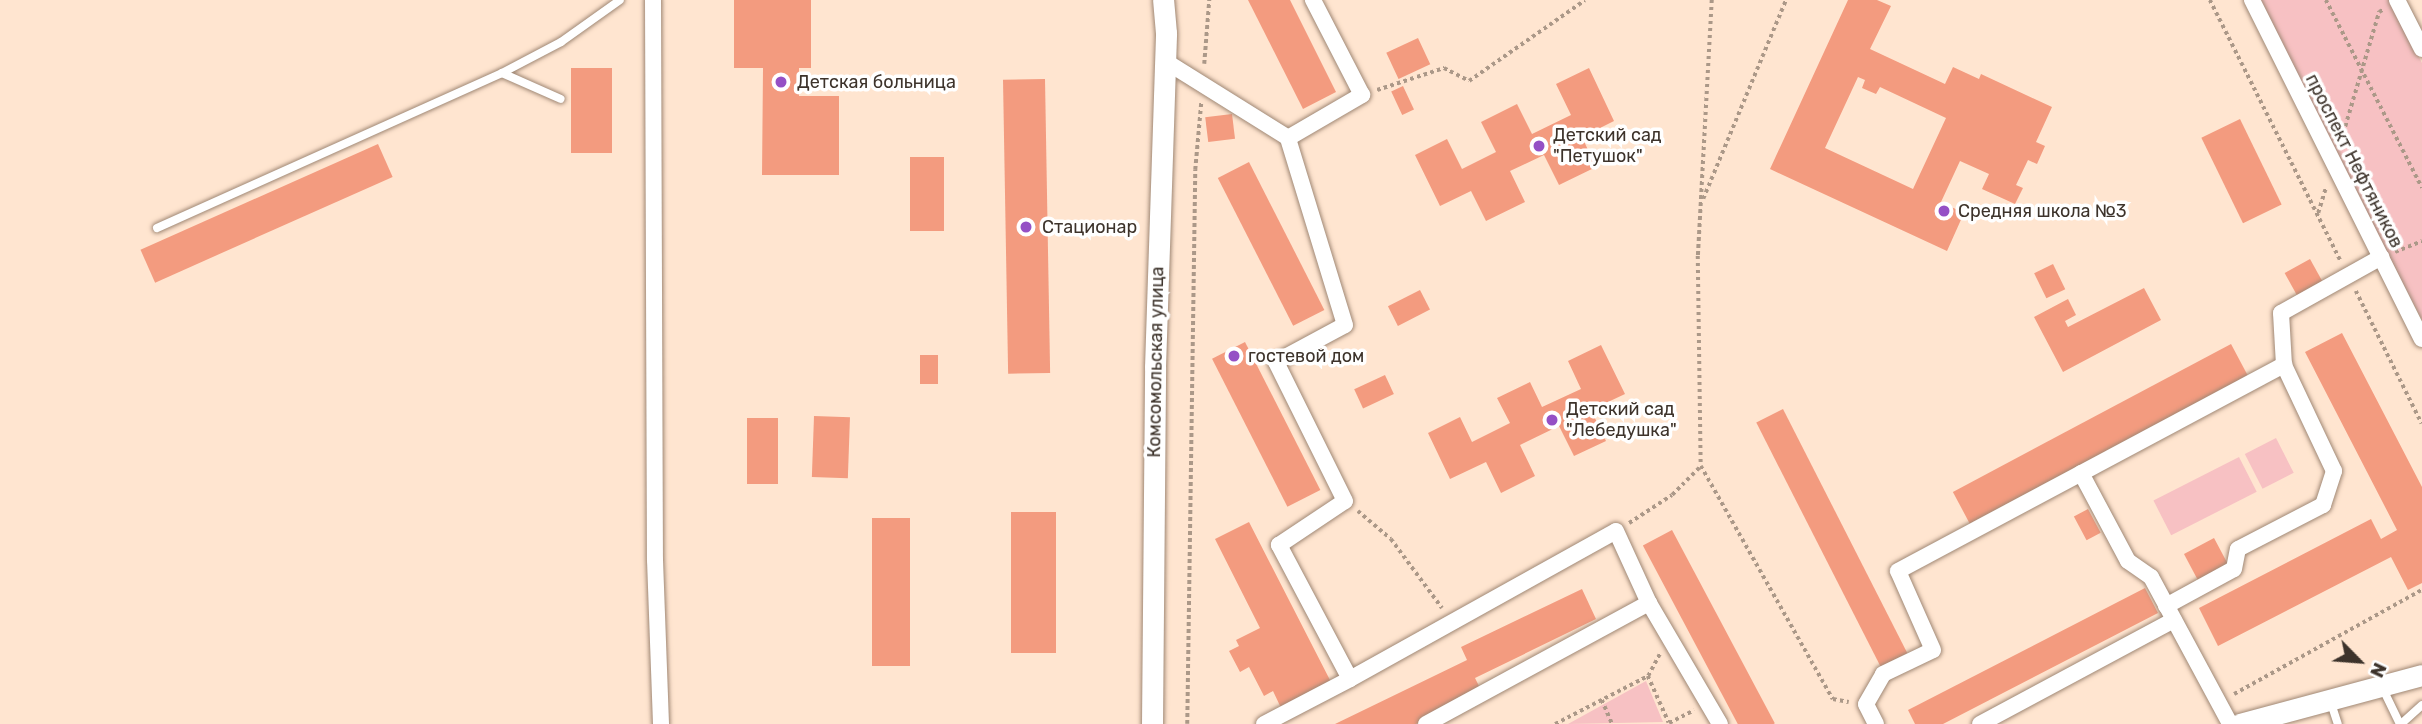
<!DOCTYPE html>
<html>
<head>
<meta charset="utf-8">
<style>
	body { margin:0 }
	#map { position:relative; width:2422px; height:724px; overflow:hidden; background:#ffe5d0; font-family:Rubik,sans-serif }
	div>[style] { position:absolute }
	.green>* { inset:0; background:#f7c1c3; transform-origin:0 0 }
	.building>* { inset:0; background:#f39b7f; transform-origin:0 0 }
	.path>* { height:3.5px; margin-top:-1.75px; transform-origin:0; background:repeating-linear-gradient(90deg,#ab9888 0 3.5px,transparent 0 7px) }
	.roads { filter:drop-shadow(0 0 2px #a08875) drop-shadow(0 0 2px #a08875) }
	.service>* { height:8px; margin:-4px; padding:0 4px; transform-origin:4px; border-radius:4px; background:#fff }
	.minor>* { height:16px; margin:-8px; padding:0 8px; transform-origin:8px; border-radius:8px; background:#fff }
	.tertiary>* { height:21px; margin:-10.5px; padding:0 10.5px; transform-origin:10.5px; border-radius:10.5px; background:#fff }
	.dots>* { width:19px; height:19px; translate:-50% -50%; box-sizing:border-box; border:4px solid #fff; border-radius:50% }
	span { translate:-50% -50%; white-space:nowrap; text-align:center; line-height:1.15; -webkit-text-stroke:7px #fff; paint-order:stroke }
	.poi-label { font-size:18px; color:#3d332b }
	.left { translate:0 -50%; text-align:left }
	.street-label { font-size:18px; color:#3d332b }
	.north { position:absolute; left:2324px; top:626px; width:70px; height:70px; -webkit-text-stroke:5px #fff; paint-order:stroke; rotate:115deg; font-size:19px; font-weight:700; line-height:28px; text-align:center; color:#3d332b }
	.north::after { content:''; display:block; margin:auto; width:24px; height:32px; background:#3d332b; clip-path:polygon(50% 0,100% 100%,50% 72%,0 100%) }
</style>
</head>
<body>
<div id="map">
	<div class="green">
		<div style="clip-path:polygon(2257px 0,2390px 0,2422px 63px,2422px 320px)"></div>
		<div style="left:2276px;top:438px;width:39px;height:35px;rotate:63deg"></div>
		<div style="left:2239px;top:457px;width:39px;height:96px;rotate:63deg"></div>
		<div style="clip-path:polygon(1646px 681px,1663px 722px,1568px 724px)"></div>
	</div>
	<div class="building">
		<div style="clip-path:polygon(734px 0,811px 0,811px 68px,799px 68px,799px 96px,839px 96px,839px 175px,762px 175px,763px 68px,734px 68px)"></div>
		<div style="clip-path:polygon(1248px 0,1290px 0,1336px 92px,1303px 109px)"></div>
		<div style="clip-path:polygon(evenodd,1848px 0,1877px 0,1891px 6px,1870px 49px,1945px 84px,1953px 67px,1979px 79px,1981px 74px,2052px 107px,2036px 142px,2045px 146px,2037px 164px,2028px 160px,2016px 185px,2023px 188px,2015px 204px,1982px 189px,1989px 174px,1960px 161px,1941px 202px,1964px 213px,1947px 251px,1770px 169px,1848px 0,1858px 77px,1865px 80px,1862px 88px,1876px 94px,1880px 87px,1946px 118px,1913px 189px,1825px 148px,1858px 77px)"></div>
		<div style="left:1418px;top:38px;width:29px;height:35px;rotate:65deg"></div>
		<div style="left:571px;top:68px;width:41px;height:85px"></div>
		<div style="clip-path:polygon(1589px 68px,1614px 121px,1582px 137px,1596px 167px,1559px 185px,1544px 155px,1510px 171px,1525px 202px,1486px 221px,1471px 191px,1440px 206px,1415px 155px,1447px 139px,1462px 169px,1496px 152px,1481px 122px,1517px 104px,1532px 134px,1571px 115px,1556px 84px)"></div>
		<div style="left:1045px;top:79px;width:294px;height:42px;rotate:89deg"></div>
		<div style="left:1403px;top:86px;width:26px;height:13px;rotate:65deg"></div>
		<div style="left:1232px;top:114px;width:25px;height:27px;rotate:83deg"></div>
		<div style="left:2240px;top:119px;width:95px;height:43px;rotate:64deg"></div>
		<div style="left:378px;top:144px;width:36px;height:260px;rotate:66deg"></div>
		<div style="left:910px;top:157px;width:34px;height:74px"></div>
		<div style="left:1249px;top:162px;width:166px;height:35px;rotate:63deg"></div>
		<div style="left:2310px;top:259px;width:26px;height:29px;rotate:61deg"></div>
		<div style="left:2053px;top:264px;width:28px;height:21px;rotate:64deg"></div>
		<div style="clip-path:polygon(2144px 288px,2161px 320px,2063px 372px,2034px 317px,2068px 299px,2076px 315px,2065px 321px,2068px 327px)"></div>
		<div style="left:1420px;top:290px;width:22px;height:36px;rotate:63deg"></div>
		<div style="clip-path:polygon(2342px 333px,2422px 487px,2422px 583px,2408px 590px,2391px 557px,2218px 646px,2199px 608px,2371px 519px,2381px 539px,2397px 530px,2305px 352px)"></div>
		<div style="left:1245px;top:342px;width:166px;height:37px;rotate:63deg"></div>
		<div style="left:2231px;top:344px;width:36px;height:315px;rotate:62deg"></div>
		<div style="clip-path:polygon(1601px 345px,1625px 394px,1591px 410px,1606px 441px,1574px 456px,1559px 426px,1520px 445px,1535px 476px,1501px 493px,1486px 462px,1450px 479px,1428px 433px,1460px 417px,1472px 442px,1510px 423px,1497px 398px,1530px 382px,1542px 407px,1581px 389px,1568px 361px)"></div>
		<div style="left:920px;top:355px;width:18px;height:29px"></div>
		<div style="left:1385px;top:375px;width:21px;height:34px;rotate:65deg"></div>
		<div style="left:1783px;top:409px;width:274px;height:30px;rotate:63deg"></div>
		<div style="left:814px;top:416px;width:36px;height:61px;rotate:2deg"></div>
		<div style="left:747px;top:418px;width:31px;height:66px"></div>
		<div style="left:2088px;top:509px;width:27px;height:16px;rotate:62deg"></div>
		<div style="left:1011px;top:512px;width:45px;height:141px"></div>
		<div style="left:872px;top:518px;width:38px;height:148px"></div>
		<div style="clip-path:polygon(1249px 522px,1332px 684px,1282px 710px,1273px 691px,1264px 696px,1249px 667px,1240px 672px,1229px 651px,1239px 646px,1236px 640px,1260px 628px,1215px 539px)"></div>
		<div style="left:1672px;top:530px;width:219px;height:33px;rotate:62deg"></div>
		<div style="left:2214px;top:538px;width:34px;height:34px;rotate:62deg"></div>
		<div style="clip-path:polygon(2145px 588px,2158px 613px,1943px 724px,1915px 724px,1908px 710px)"></div>
		<div style="clip-path:polygon(1582px 589px,1596px 619px,1475px 678px,1482px 692px,1416px 724px,1335px 724px,1467px 660px,1461px 647px)"></div>
	</div>
	<div class="path">
		<div style="left:1712px;top:0;width:256px;rotate:93.1deg"></div>
		<div style="left:1698px;top:256px;width:210px;rotate:89.2deg"></div>
		<div style="left:1701px;top:466px;width:268px;rotate:60.5deg"></div>
		<div style="left:1833px;top:699px;width:16px;rotate:11deg"></div>
		<div style="left:2210px;top:0;width:293px;rotate:63.4deg"></div>
		<div style="left:2326px;top:0;width:211px;rotate:62.9deg"></div>
		<div style="left:1204px;top:64px;width:64px;rotate:-85.5deg"></div>
		<div style="left:1377px;top:90px;width:71px;rotate:-18.2deg"></div>
		<div style="left:1444px;top:68px;width:28px;rotate:27deg"></div>
		<div style="left:1469px;top:81px;width:141px;rotate:-34.9deg"></div>
		<div style="left:2341px;top:140px;width:134px;rotate:-73.5deg"></div>
		<div style="left:2379px;top:12px;width:6px;rotate:-31deg"></div>
		<div style="left:1703px;top:199px;width:216px;rotate:-67.4deg"></div>
		<div style="left:2318px;top:213px;width:27px;rotate:-73deg"></div>
		<div style="left:2395px;top:252px;width:29px;rotate:-22deg"></div>
		<div style="left:2356px;top:291px;width:148px;rotate:63.6deg"></div>
		<div style="left:1358px;top:511px;width:43px;rotate:40.3deg"></div>
		<div style="left:1391px;top:539px;width:86px;rotate:53.5deg"></div>
		<div style="left:1629px;top:523px;width:51px;rotate:-33.1deg"></div>
		<div style="left:1672px;top:495px;width:41px;rotate:-45deg"></div>
		<div style="left:1648px;top:676px;width:26px;rotate:-62deg"></div>
		<div style="left:2234px;top:694px;width:215px;rotate:-29deg"></div>
		<div style="left:1602px;top:700px;width:26px;rotate:67deg"></div>
		<div style="left:1669px;top:723px;width:28px;rotate:-27deg"></div>
		<div style="left:1187px;top:724px;width:554px;rotate:-89.17deg"></div>
		<div style="left:1195px;top:170px;width:67px;rotate:-84.9deg"></div>
		<div style="left:1555px;top:724px;width:105px;rotate:-27.3deg"></div>
		<div style="left:1648px;top:676px;width:51px;rotate:65.9deg"></div>
	</div>
	<div class="roads">
		<div class="service">
			<div style="left:502px;top:73px;width:64px;rotate:23.8deg"></div>
			<div style="left:157px;top:228px;width:378px;rotate:-24.2deg"></div>
			<div style="left:502px;top:73px;width:67px;rotate:-27.7deg"></div>
			<div style="left:561px;top:42px;width:72px;rotate:-35.4deg"></div>
			<div style="left:2382px;top:687px;width:41px;rotate:64.1deg"></div>
			<div style="left:2330px;top:700px;width:25px;rotate:72deg"></div>
			<div style="left:2401px;top:724px;width:28px;rotate:-42deg"></div>
		</div>
		<div class="minor">
			<div style="left:653px;top:0;width:560px;rotate:89.8deg"></div>
			<div style="left:655px;top:560px;width:164px;rotate:87.9deg"></div>
			<div style="left:2252px;top:0;width:379px;rotate:63.4deg"></div>
			<div style="left:2397px;top:0;width:55px;rotate:63deg"></div>
			<div style="left:1165px;top:61px;width:145px;rotate:32deg"></div>
			<div style="left:1288px;top:138px;width:86px;rotate:-30.2deg"></div>
			<div style="left:1362px;top:95px;width:107px;rotate:-117.3deg"></div>
			<div style="left:2081px;top:473px;width:100px;rotate:61.9deg"></div>
			<div style="left:2128px;top:561px;width:28px;rotate:35deg"></div>
			<div style="left:2151px;top:577px;width:167px;rotate:61.7deg"></div>
			<div style="left:2166px;top:606px;width:77px;rotate:-28.6deg"></div>
			<div style="left:2234px;top:569px;width:20px;rotate:-79deg"></div>
			<div style="left:2238px;top:549px;width:96px;rotate:-27.4deg"></div>
			<div style="left:2323px;top:505px;width:36px;rotate:-72deg"></div>
			<div style="left:2334px;top:471px;width:117px;rotate:-115.3deg"></div>
			<div style="left:1350px;top:679px;width:304px;rotate:-29.1deg"></div>
			<div style="left:1616px;top:531px;width:79px;rotate:65.4deg"></div>
			<div style="left:1264px;top:724px;width:97px;rotate:-27.6deg"></div>
			<div style="left:1350px;top:679px;width:152px;rotate:-117.9deg"></div>
			<div style="left:1279px;top:545px;width:79px;rotate:-33.7deg"></div>
			<div style="left:1345px;top:501px;width:155px;rotate:-116.4deg"></div>
			<div style="left:1276px;top:362px;width:78px;rotate:-28.2deg"></div>
			<div style="left:1345px;top:325px;width:195px;rotate:-107deg"></div>
			<div style="left:1426px;top:724px;width:254px;rotate:-28.5deg"></div>
			<div style="left:1649px;top:603px;width:140px;rotate:59.6deg"></div>
			<div style="left:1876px;top:724px;width:22px;rotate:-117deg"></div>
			<div style="left:1866px;top:704px;width:34px;rotate:-60deg"></div>
			<div style="left:1883px;top:674px;width:55px;rotate:-25.6deg"></div>
			<div style="left:1933px;top:650px;width:86px;rotate:-113.9deg"></div>
			<div style="left:1898px;top:571px;width:438px;rotate:-28.1deg"></div>
			<div style="left:2284px;top:365px;width:52px;rotate:-93.3deg"></div>
			<div style="left:2281px;top:313px;width:115px;rotate:-29.2deg"></div>
			<div style="left:1980px;top:724px;width:220px;rotate:-28.2deg"></div>
		</div>
		<div class="tertiary">
			<div style="left:1152px;top:724px;width:357px;rotate:-89.5deg"></div>
			<div style="left:1155px;top:367px;width:334px;rotate:-88.1deg"></div>
			<div style="left:1166px;top:33px;width:33px;rotate:-95deg"></div>
			<div style="left:2240px;top:724px;width:188px;rotate:-15.1deg"></div>
		</div>
	</div>
	<div class="dots">
		<div style="left:781px;top:82px;background:#9550c5"></div>
		<div style="left:1539px;top:146px;background:#9550c5"></div>
		<div style="left:1944px;top:211px;background:#9550c5"></div>
		<div style="left:1026px;top:227px;background:#9550c5"></div>
		<div style="left:1234px;top:356px;background:#9550c5"></div>
		<div style="left:1552px;top:420px;background:#9550c5"></div>
	</div>
	<div class="poi-label">
		<span class="left" style="left:797px;top:82px">Детская больница</span>
		<span class="left" style="left:1553px;top:146px">Детский сад<br>"Петушок"</span>
		<span class="left" style="left:1958px;top:211px">Средняя школа №3</span>
		<span class="left" style="left:1042px;top:227px">Стационар</span>
		<span class="left" style="left:1248px;top:356px">гостевой дом</span>
		<span class="left" style="left:1566px;top:420px">Детский сад<br>"Лебедушка"</span>
	</div>
	<div class="street-label">
		<span style="left:2354px;top:161px;rotate:63deg">проспект Нефтяников</span>
		<span style="left:1156px;top:362px;rotate:-89deg">Комсомольская улица</span>
	</div>
	<div class="north">N</div>
</div>
</body>
</html>
